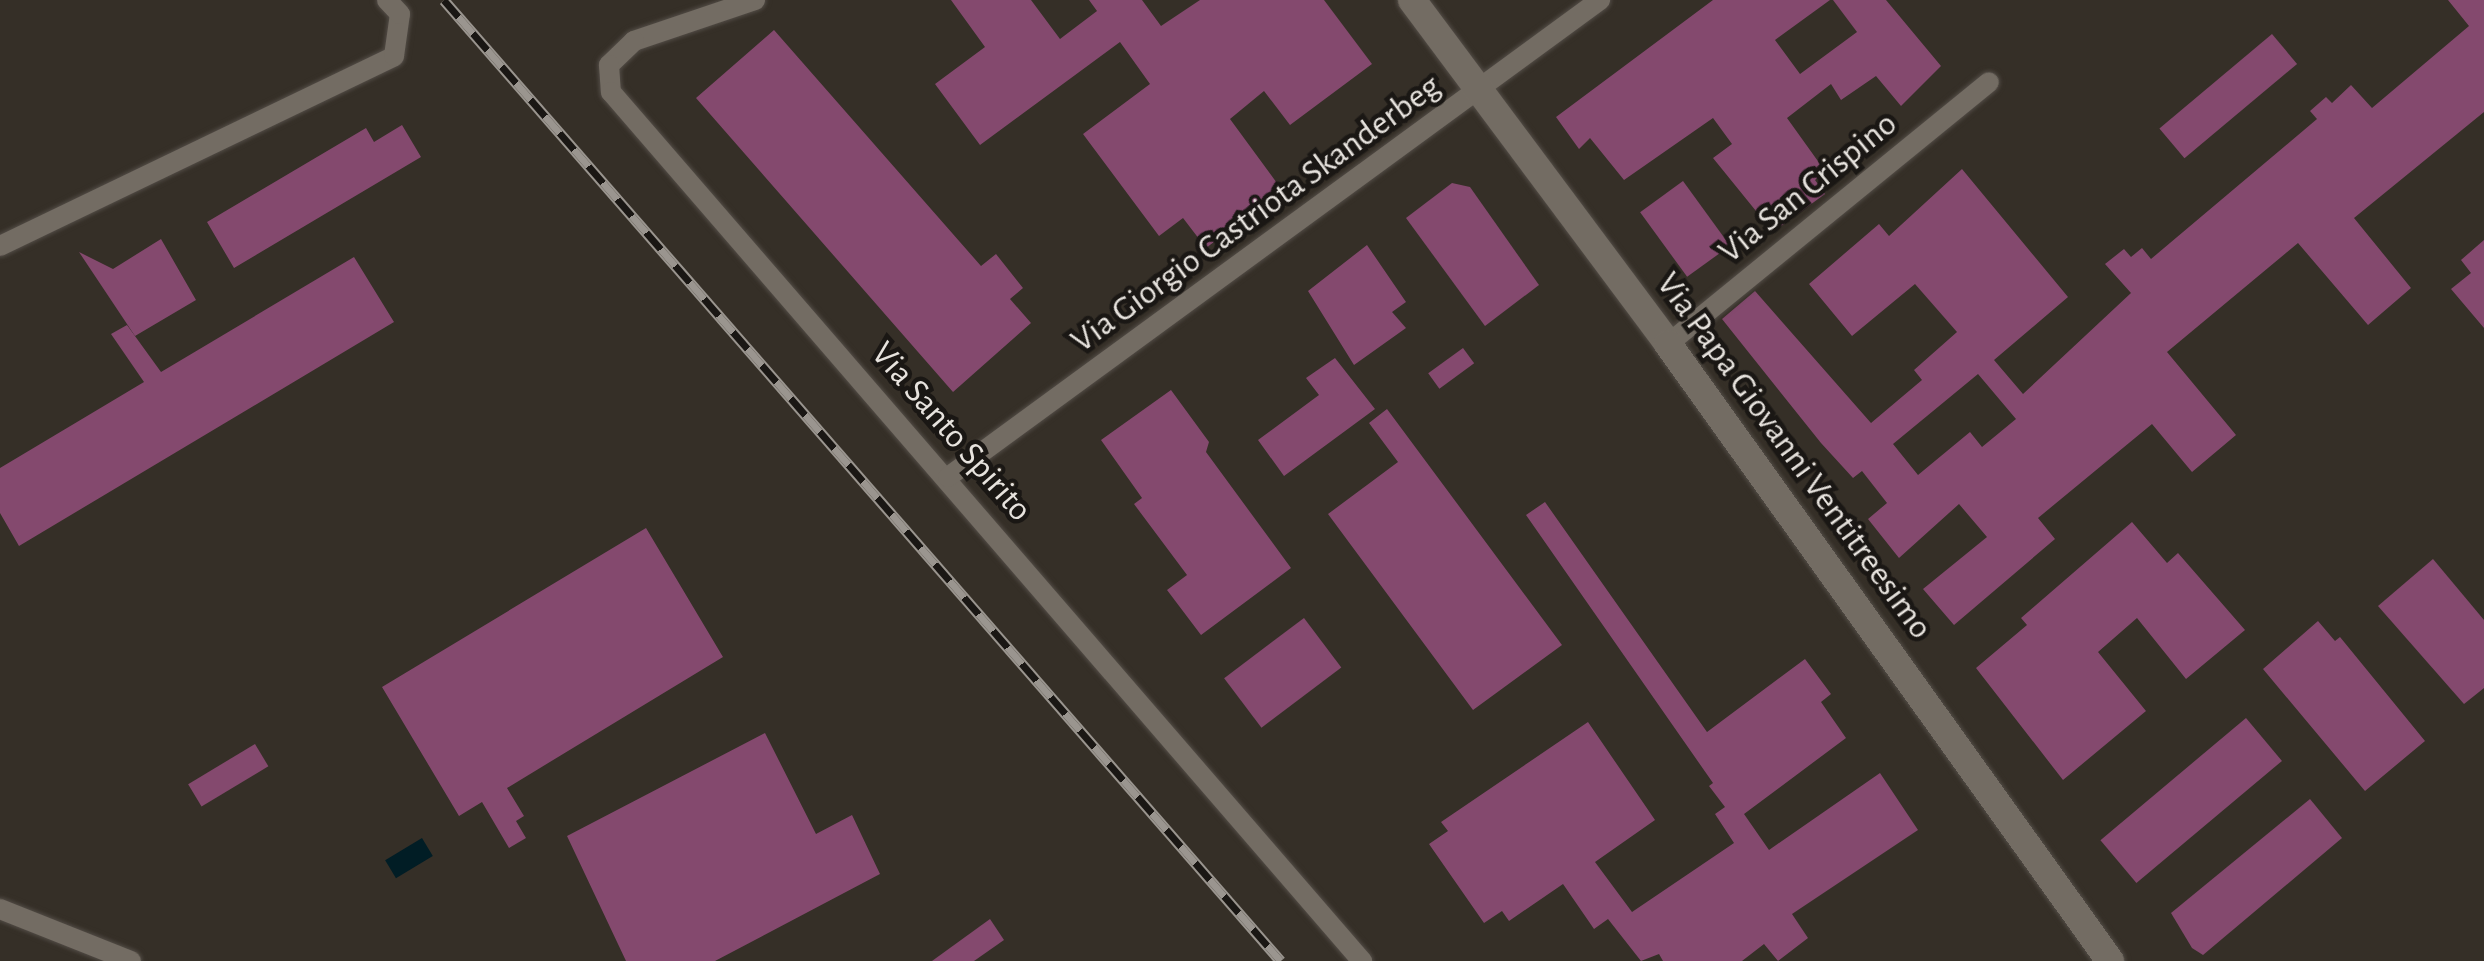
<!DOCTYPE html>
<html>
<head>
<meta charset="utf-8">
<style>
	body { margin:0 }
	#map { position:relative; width:2484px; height:961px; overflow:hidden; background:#352f27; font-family:"Alegreya Sans",sans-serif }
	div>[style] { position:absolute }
	.water>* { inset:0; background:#011d25; transform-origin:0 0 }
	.building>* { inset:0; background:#84496e; transform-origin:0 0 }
	.roads { filter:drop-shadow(0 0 2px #524c46) drop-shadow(0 0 2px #524c46) }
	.street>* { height:20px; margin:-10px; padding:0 10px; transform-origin:10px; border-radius:10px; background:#736c63 }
	.secondary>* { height:28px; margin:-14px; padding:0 14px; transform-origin:14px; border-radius:14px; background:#736c63 }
	.rail>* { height:11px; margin-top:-5.5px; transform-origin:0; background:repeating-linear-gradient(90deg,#1a1714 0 22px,#9a958f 0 44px); box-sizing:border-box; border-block:2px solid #9a958f }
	span { translate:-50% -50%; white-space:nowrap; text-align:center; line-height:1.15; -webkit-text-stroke:9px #1a1714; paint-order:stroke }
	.street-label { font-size:35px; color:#e7e3de }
</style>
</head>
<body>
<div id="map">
	<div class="water">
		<div style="left:422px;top:838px;width:21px;height:43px;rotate:59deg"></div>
	</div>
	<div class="building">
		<div style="clip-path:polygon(951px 0,1031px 0,1060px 39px,1097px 11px,1089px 0,1142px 0,1161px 26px,1200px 0,1324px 0,1372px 64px,1290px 125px,1264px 91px,1230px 119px,1282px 190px,1206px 248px,1183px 218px,1159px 236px,1083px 134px,1150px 84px,1120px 42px,980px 145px,935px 84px,985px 47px)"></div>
		<div style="clip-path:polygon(1713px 0,1830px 0,1775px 40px,1800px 74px,1857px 32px,1833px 0,1886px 0,1941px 66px,1901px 106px,1876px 76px,1841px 100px,1831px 84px,1787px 118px,1825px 171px,1815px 180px,1825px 194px,1773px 232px,1713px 158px,1732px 144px,1713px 118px,1624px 180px,1590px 138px,1579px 149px,1556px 117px)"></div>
		<div style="clip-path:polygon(evenodd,2448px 0,2484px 0,2484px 112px,2354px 218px,2411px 288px,2368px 325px,2298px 243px,2167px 352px,2236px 435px,2192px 472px,2152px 424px,2038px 518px,2055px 539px,1954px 625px,1923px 589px,1987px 537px,1959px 504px,1899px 558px,1868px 519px,1887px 503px,1862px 471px,1853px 478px,1821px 443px,1722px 319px,1755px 291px,1871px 423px,1922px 380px,1914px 370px,1957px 332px,1915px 284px,1852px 336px,1809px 284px,1879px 224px,1889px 236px,1962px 169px,2068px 297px,1994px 360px,2023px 394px,2131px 293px,2105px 264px,2124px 249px,2131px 257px,2142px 248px,2151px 259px,2317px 119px,2310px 111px,2326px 97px,2332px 103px,2351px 85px,2372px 108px,2469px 26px,2448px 0,1978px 374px,2016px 419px,1982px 447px,1970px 432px,1918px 475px,1893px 444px,1978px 374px)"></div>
		<div style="clip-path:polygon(774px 30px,981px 266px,996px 254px,1023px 288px,1010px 299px,1031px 323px,953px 392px,696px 98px)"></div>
		<div style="left:2272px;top:34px;width:39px;height:147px;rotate:50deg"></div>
		<div style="clip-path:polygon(402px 125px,421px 157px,234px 268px,207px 222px,366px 128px,374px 142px)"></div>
		<div style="left:1683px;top:181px;width:80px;height:53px;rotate:54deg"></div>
		<div style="clip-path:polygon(1452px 183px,1470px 187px,1539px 285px,1485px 326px,1406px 218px)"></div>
		<div style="clip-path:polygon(161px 239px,196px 300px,135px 336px,79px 252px,113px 269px)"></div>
		<div style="clip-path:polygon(2484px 240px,2484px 328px,2451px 289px,2471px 273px,2461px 260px)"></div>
		<div style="clip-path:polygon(1367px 245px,1406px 302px,1392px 312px,1406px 328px,1354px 365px,1308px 291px)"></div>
		<div style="clip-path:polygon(354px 257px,394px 322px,19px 546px,0 513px,0 468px,144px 382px,111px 334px,127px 325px,161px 372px)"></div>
		<div style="left:1463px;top:348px;width:19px;height:43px;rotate:54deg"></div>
		<div style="clip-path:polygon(1335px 358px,1375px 409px,1284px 476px,1258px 440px,1319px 395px,1306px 378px)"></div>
		<div style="clip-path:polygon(1171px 390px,1209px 442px,1206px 452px,1291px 568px,1201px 635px,1167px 590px,1187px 575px,1134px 504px,1142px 498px,1101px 440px)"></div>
		<div style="clip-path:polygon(1387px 409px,1562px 645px,1473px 710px,1328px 514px,1398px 462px,1369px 423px)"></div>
		<div style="clip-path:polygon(1545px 502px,1707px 732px,1805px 659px,1831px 694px,1821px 702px,1846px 738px,1744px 814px,1769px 850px,1880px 773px,1918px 830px,1792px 914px,1808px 938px,1778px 961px,1764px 944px,1742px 961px,1663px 961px,1659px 954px,1641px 961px,1608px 919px,1594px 929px,1563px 884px,1509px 921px,1502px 911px,1484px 923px,1429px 844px,1448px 831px,1441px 822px,1588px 722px,1655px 820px,1595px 862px,1632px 912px,1734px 843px,1715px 814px,1725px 807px,1709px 786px,1713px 783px,1526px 515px)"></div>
		<div style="clip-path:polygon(2132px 522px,2167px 563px,2178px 553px,2245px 630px,2186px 679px,2137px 618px,2098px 652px,2146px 711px,2063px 780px,1976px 668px,2027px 625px,2021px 618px)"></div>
		<div style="clip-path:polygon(646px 528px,723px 657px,507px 788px,524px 816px,516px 821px,526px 838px,509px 848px,482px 802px,459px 816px,382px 687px)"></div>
		<div style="clip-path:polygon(2433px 559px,2484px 620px,2484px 688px,2464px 704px,2378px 606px)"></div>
		<div style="left:1304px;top:618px;width:62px;height:100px;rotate:53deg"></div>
		<div style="clip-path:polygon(2318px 621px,2335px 641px,2340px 637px,2425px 741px,2365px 791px,2263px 669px)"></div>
		<div style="left:2246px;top:718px;width:56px;height:190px;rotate:50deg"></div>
		<div style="clip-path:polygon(765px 733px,816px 834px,852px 815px,880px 874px,715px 961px,626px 961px,567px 836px)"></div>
		<div style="left:255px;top:744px;width:26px;height:78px;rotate:59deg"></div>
		<div style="clip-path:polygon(2310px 799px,2342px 838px,2203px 955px,2192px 948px,2171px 913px)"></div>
		<div style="clip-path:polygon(990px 919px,1004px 940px,974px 961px,932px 961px)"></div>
	</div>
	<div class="roads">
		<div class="street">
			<div style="left:755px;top:0;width:128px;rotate:161.3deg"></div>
			<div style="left:634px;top:41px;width:35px;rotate:136deg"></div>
			<div style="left:609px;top:65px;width:27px;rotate:86deg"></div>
			<div style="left:611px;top:92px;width:1149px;rotate:49.17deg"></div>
			<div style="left:0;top:246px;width:437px;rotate:-25.7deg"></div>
			<div style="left:394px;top:56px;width:42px;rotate:-81.9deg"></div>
			<div style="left:400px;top:14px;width:19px;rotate:-133deg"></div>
			<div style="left:1668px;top:344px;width:414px;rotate:-39.2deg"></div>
			<div style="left:948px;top:477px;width:808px;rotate:-36.19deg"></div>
			<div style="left:0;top:909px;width:141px;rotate:21.7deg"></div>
		</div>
		<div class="secondary">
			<div style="left:1412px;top:0;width:429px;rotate:53.3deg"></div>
			<div style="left:1668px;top:344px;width:759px;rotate:54.38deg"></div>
		</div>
	</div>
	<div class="rail">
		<div style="left:444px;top:0;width:1274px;rotate:48.95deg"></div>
	</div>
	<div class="street-label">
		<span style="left:1808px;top:188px;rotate:-39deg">Via San Crispino</span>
		<span style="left:1256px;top:214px;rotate:-36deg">Via Giorgio Castriota Skanderbeg</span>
		<span style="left:951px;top:432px;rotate:49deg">Via Santo Spirito</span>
		<span style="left:1794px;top:456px;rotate:54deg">Via Papa Giovanni Ventitreesimo</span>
	</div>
</div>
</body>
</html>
